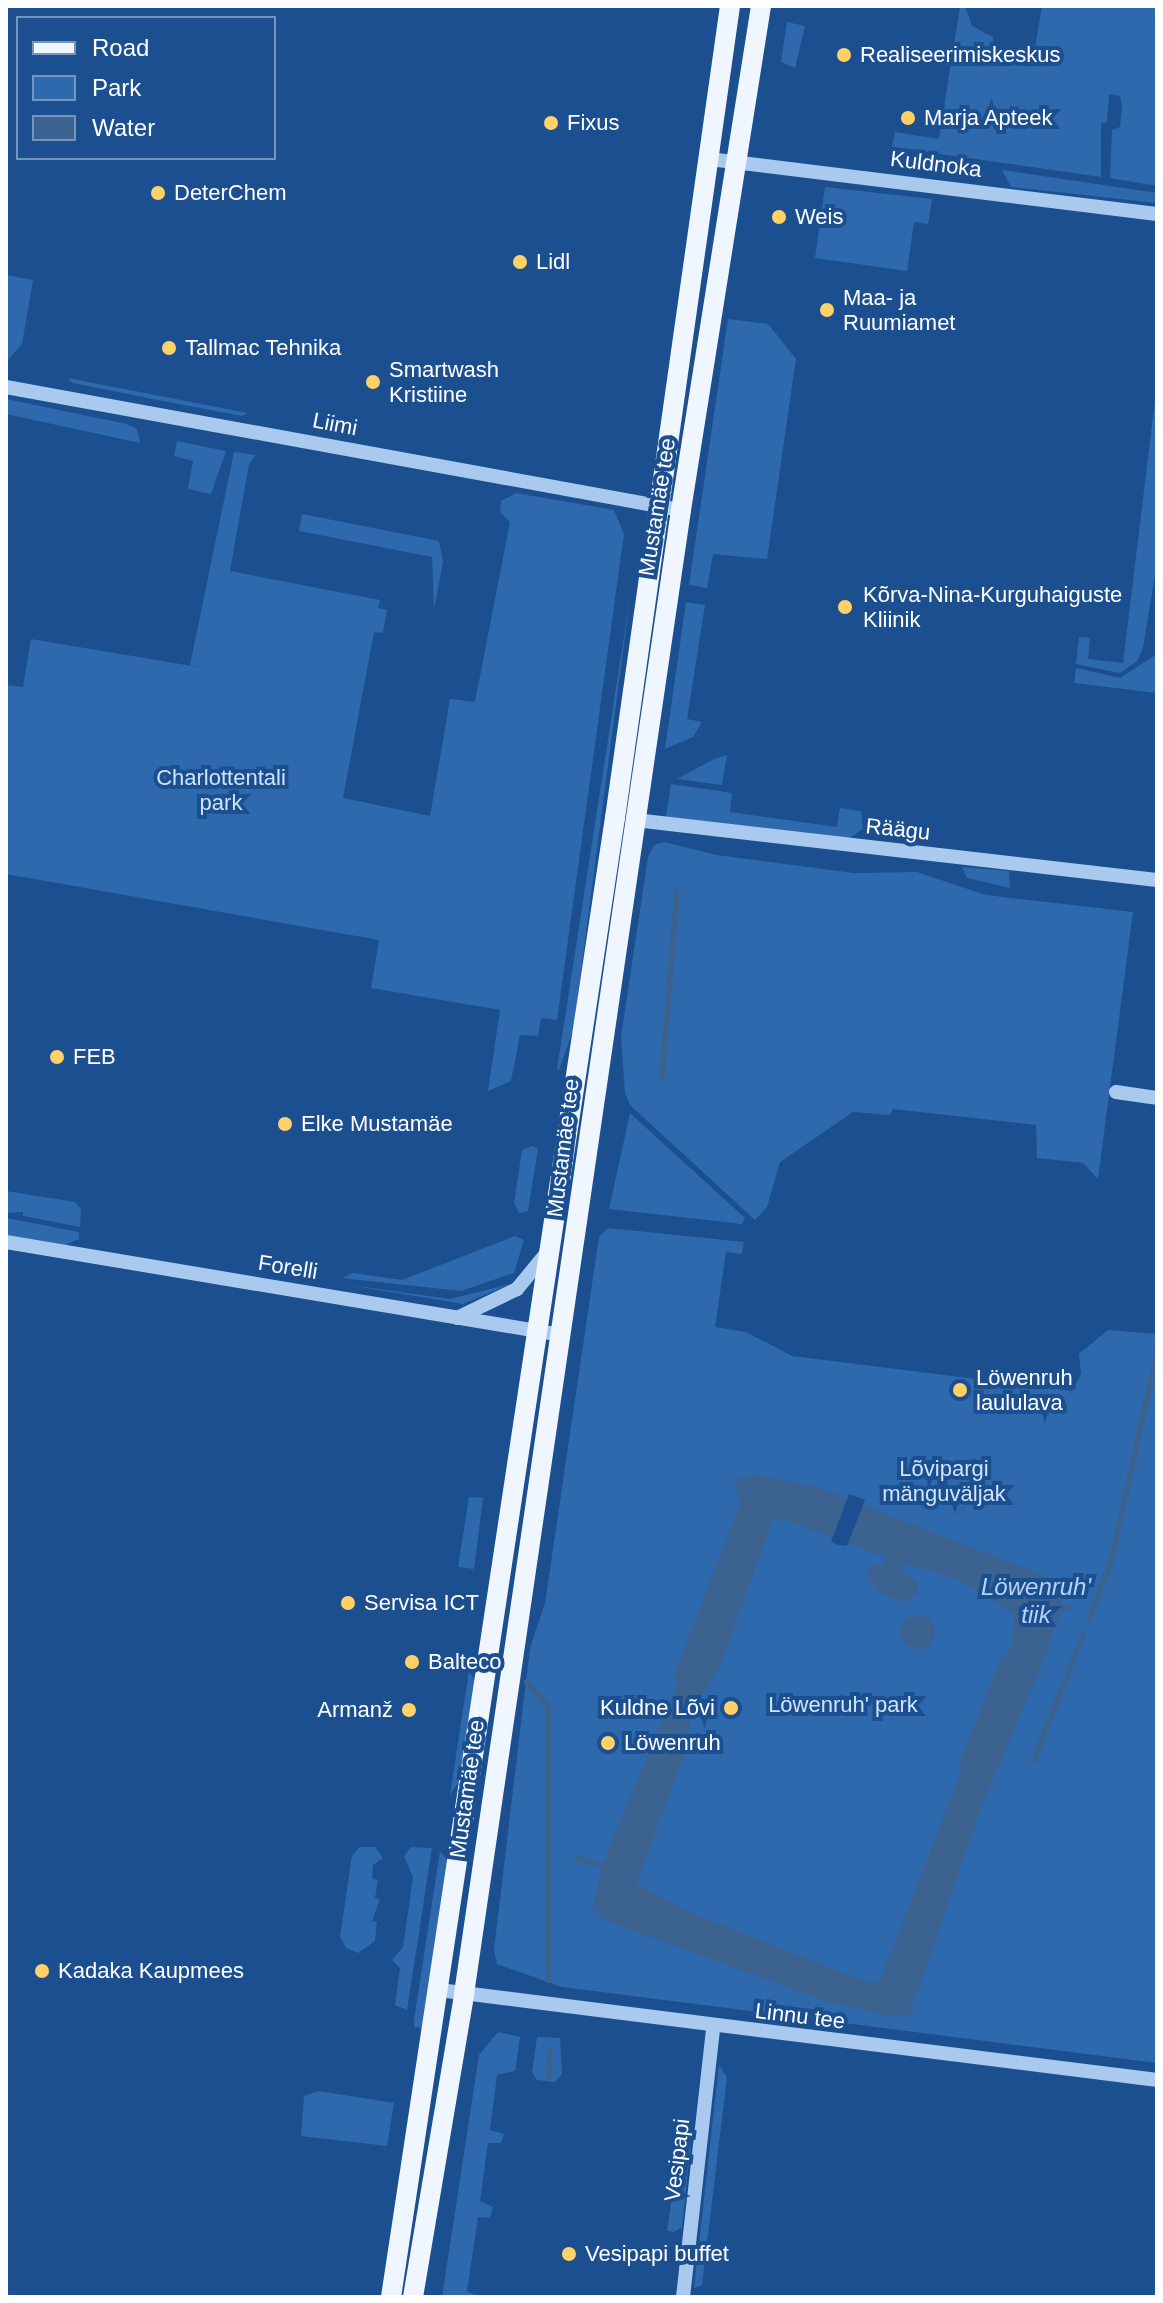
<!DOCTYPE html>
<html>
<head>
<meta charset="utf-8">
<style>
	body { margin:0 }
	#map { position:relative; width:1163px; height:2303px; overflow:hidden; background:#1b4f8f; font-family:Helvetica,sans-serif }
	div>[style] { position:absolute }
	.green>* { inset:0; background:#2e69ad }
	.water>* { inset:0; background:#3c6290 }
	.round { border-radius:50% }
	.pier>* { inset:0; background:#1b4f8f }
	.stream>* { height:6px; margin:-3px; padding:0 3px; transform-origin:3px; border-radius:3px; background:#3c6290 }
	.minor>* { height:14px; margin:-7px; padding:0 7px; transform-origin:7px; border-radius:7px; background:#a9c9ee }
	.major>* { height:20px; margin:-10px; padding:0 10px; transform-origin:10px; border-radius:10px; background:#f0f6ff }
	.dots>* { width:22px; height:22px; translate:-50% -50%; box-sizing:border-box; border:4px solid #1b4f8f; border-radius:50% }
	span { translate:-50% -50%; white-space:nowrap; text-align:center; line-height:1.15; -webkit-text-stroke:8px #1b4f8f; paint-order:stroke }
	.poi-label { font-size:22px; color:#fff }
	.left { translate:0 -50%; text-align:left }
	.right { translate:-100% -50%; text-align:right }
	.street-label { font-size:22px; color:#fff }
	.park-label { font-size:22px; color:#cfe3fa }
	.water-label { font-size:24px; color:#b5d3f5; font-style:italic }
	.frame { position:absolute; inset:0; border:8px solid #fff; pointer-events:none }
	.legend { position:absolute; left:16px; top:16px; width:260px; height:144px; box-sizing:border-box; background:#1b4f8f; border:2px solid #7695bc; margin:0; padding:10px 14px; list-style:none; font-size:24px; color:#fff }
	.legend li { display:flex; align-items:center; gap:16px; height:40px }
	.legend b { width:40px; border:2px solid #7695bc }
</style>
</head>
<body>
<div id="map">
	<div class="green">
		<div style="clip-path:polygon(960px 6px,965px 6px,972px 26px,993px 37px,993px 53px,1033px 60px,1042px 6px,1157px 6px,1157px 186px,1110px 178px,1112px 130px,1120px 127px,1122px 107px,1120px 96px,1109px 94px,1107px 122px,1101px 123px,1101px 177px,892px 147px,895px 132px,939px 139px)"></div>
		<div style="clip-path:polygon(787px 22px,805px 26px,795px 68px,781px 62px)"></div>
		<div style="clip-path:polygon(1002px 170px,1157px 193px,1157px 203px,1011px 187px)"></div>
		<div style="clip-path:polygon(825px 187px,932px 199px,928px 224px,914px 222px,907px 271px,815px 258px)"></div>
		<div style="clip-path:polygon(6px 275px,33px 280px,22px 344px,6px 362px)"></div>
		<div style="clip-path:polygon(728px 319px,768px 324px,796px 359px,767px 559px,713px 554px,707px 588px,689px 585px)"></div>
		<div style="clip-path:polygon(68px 378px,248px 413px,242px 416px,173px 403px,72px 383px)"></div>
		<div style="clip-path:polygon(1157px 384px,1157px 563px,1143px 648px,1137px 661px,1120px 673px,1076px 664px,1079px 637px,1090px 638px,1088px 659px,1123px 663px)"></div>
		<div style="clip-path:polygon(6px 399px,127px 424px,137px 429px,140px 443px,6px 414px)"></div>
		<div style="clip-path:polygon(177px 441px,226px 451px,211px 494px,188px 489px,193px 461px,174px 456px)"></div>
		<div style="clip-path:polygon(234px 452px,256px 455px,249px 464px,230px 571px,380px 600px,378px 608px,387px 610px,383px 633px,374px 632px,343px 798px,430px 816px,450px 699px,475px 702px,510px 522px,500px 512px,501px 501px,516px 493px,614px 510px,624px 534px,557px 1020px,541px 1018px,538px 1036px,520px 1035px,511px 1081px,488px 1091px,500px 1010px,371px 988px,379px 940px,6px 874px,6px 685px,23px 687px,31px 639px,204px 668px,190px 665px)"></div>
		<div style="clip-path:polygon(302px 514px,439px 541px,443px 562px,434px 609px,432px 557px,299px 531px)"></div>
		<div style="clip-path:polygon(631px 591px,573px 1031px,559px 1070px,557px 1069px)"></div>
		<div style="clip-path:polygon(686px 602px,705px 605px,687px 719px,702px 722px,693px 737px,665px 749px)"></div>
		<div style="clip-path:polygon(1157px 654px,1157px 693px,1074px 683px,1076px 668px,1120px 678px)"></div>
		<div style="clip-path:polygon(727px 755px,722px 785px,677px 779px,714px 759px)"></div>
		<div style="clip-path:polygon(671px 784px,732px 793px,730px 812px,837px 827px,840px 808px,861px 811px,863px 829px,849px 838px,666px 817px)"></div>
		<div style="clip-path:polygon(664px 842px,717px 855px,854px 873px,917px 872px,986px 895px,1133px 912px,1098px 1179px,1083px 1163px,1037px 1158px,1036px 1125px,893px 1109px,890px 1115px,853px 1112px,780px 1162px,767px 1207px,755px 1220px,630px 1105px,625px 1093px,621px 1037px,648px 857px,654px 845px)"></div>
		<div style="clip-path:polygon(962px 867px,1009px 871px,1010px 888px,967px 878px)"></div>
		<div style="clip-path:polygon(630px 1113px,745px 1218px,742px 1224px,609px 1209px)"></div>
		<div style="clip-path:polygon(533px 1146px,538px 1149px,528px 1211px,519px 1213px,514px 1203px,522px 1150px)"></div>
		<div style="clip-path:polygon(6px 1191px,75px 1202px,81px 1209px,80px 1227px,23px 1216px,23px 1212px,6px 1213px)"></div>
		<div style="clip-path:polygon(6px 1218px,79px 1232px,79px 1239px,65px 1245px,6px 1235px)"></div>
		<div style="clip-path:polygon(608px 1228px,744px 1242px,742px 1254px,726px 1252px,715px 1327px,746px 1332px,792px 1356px,1072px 1391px,1081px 1374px,1079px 1354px,1108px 1330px,1157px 1334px,1157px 2063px,562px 1987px,497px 1964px,494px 1949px,530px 1648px,545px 1603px,599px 1237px)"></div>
		<div style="clip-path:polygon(515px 1236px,524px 1240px,514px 1273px,461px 1291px,342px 1278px,353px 1273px,402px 1280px)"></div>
		<div style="clip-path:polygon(343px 1284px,450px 1299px,510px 1284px,463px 1304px)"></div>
		<div style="clip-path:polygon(469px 1497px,483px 1498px,474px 1569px,458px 1567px)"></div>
		<div style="clip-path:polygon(469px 1671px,475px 1682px,459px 1781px,450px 1795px)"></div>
		<div style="clip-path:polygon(360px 1847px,375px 1847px,383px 1858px,373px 1865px,372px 1879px,378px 1880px,375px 1898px,380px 1899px,372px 1921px,377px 1922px,375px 1941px,358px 1953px,346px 1948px,340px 1936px,352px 1856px)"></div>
		<div style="clip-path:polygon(411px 1847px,432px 1848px,407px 2010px,395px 2005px,400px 1968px,392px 1960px,403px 1947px,413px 1877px,404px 1856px)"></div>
		<div style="clip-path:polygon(440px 1851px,447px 1859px,422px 2028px,414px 2027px,414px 2020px)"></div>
		<div style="clip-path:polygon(498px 2032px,520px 2037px,515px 2071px,497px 2075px,490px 2130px,504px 2134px,501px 2143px,488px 2143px,480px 2201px,493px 2207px,490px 2218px,478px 2217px,467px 2291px,480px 2297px,442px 2297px,479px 2055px)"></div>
		<div style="clip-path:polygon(537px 2037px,560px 2038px,562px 2074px,555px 2082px,537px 2080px,532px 2072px)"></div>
		<div style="clip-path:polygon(719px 2065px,727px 2077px,702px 2285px,694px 2288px)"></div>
		<div style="clip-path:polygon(319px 2091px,394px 2103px,387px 2146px,301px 2136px,304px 2096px)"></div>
		<div style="clip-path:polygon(682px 2126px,692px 2132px,682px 2227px,674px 2232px,667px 2231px)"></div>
	</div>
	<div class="water">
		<div style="clip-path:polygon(evenodd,754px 1474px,819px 1488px,1063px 1583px,1062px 1607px,1043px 1662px,984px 1800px,910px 2013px,899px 2018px,828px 2002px,607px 1921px,592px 1907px,608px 1850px,678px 1683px,674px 1676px,740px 1503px,734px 1480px,754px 1474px,779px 1518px,883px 1556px,886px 1565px,870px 1566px,865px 1573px,882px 1594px,902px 1602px,918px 1595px,917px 1582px,898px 1569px,909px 1564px,959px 1580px,1014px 1614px,1012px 1647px,1000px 1661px,961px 1759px,958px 1780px,880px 1981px,872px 1984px,694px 1914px,636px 1884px,684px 1756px,693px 1709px,719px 1668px,772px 1522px,779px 1518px)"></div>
		<div class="round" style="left:901px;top:1615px;width:34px;height:34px"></div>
	</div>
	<div class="pier">
		<div style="clip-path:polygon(849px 1494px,865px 1500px,847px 1546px,839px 1545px,831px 1542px)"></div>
	</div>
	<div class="stream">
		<div style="left:662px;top:1077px;width:186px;rotate:-85.4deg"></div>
		<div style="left:1062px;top:1607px;width:5px;rotate:11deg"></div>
		<div style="left:1089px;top:1619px;width:61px;rotate:-68.9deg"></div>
		<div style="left:1111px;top:1562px;width:215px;rotate:-77.6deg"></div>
		<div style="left:527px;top:1682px;width:32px;rotate:49deg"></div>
		<div style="left:548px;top:1706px;width:274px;rotate:90deg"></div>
		<div style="left:1034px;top:1760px;width:134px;rotate:-68.6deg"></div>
		<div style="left:577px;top:1858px;width:26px;rotate:16deg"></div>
		<div style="left:549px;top:2077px;width:26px;rotate:-88deg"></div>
	</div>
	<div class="minor">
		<div style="left:709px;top:159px;width:451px;rotate:7deg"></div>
		<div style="left:6px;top:387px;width:686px;rotate:10.33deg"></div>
		<div style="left:635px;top:820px;width:525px;rotate:6.56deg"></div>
		<div style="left:1116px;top:1092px;width:41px;rotate:8.3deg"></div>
		<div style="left:6px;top:1242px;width:564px;rotate:9.5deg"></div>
		<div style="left:457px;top:1318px;width:67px;rotate:-25.8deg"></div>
		<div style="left:517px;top:1289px;width:44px;rotate:-50.5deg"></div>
		<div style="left:439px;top:1990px;width:724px;rotate:7.14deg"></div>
		<div style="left:683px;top:2297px;width:271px;rotate:-83.6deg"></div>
	</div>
	<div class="major">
		<div style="left:391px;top:2297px;width:1496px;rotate:-81.39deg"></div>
		<div style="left:615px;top:818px;width:820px;rotate:-81.94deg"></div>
		<div style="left:413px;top:2297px;width:307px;rotate:-80.4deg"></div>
		<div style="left:464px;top:1994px;width:1500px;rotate:-81.68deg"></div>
		<div style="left:681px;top:510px;width:510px;rotate:-80.98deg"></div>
	</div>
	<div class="dots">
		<div style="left:844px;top:55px;background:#ffd166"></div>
		<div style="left:908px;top:118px;background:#ffd166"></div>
		<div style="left:551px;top:123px;background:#ffd166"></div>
		<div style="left:158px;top:193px;background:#ffd166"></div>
		<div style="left:779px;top:217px;background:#ffd166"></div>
		<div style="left:520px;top:262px;background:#ffd166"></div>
		<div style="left:827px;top:310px;background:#ffd166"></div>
		<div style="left:169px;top:348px;background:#ffd166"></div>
		<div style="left:373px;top:382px;background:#ffd166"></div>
		<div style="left:845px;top:607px;background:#ffd166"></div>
		<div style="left:57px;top:1057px;background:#ffd166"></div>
		<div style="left:285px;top:1124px;background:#ffd166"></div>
		<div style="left:960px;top:1390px;background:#ffd166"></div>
		<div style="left:348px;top:1603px;background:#ffd166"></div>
		<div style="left:412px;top:1662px;background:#ffd166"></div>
		<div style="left:731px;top:1708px;background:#ffd166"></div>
		<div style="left:409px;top:1710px;background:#ffd166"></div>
		<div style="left:608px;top:1743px;background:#ffd166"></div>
		<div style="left:42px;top:1971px;background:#ffd166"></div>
		<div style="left:569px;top:2254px;background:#ffd166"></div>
	</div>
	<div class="poi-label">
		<span class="left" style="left:860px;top:55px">Realiseerimiskeskus</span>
		<span class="left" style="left:924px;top:118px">Marja Apteek</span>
		<span class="left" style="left:567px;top:123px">Fixus</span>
		<span class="left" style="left:174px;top:193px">DeterChem</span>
		<span class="left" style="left:795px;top:217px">Weis</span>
		<span class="left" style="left:536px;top:262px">Lidl</span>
		<span class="left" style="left:843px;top:310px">Maa- ja<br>Ruumiamet</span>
		<span class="left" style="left:185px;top:348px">Tallmac Tehnika</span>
		<span class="left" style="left:389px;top:382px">Smartwash<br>Kristiine</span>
		<span class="left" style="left:863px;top:607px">Kõrva-Nina-Kurguhaiguste<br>Kliinik</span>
		<span class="left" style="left:73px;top:1057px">FEB</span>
		<span class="left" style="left:301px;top:1124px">Elke Mustamäe</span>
		<span class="left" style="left:976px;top:1390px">Löwenruh<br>laululava</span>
		<span class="left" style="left:364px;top:1603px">Servisa ICT</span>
		<span class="left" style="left:428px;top:1662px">Balteco</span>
		<span class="right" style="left:715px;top:1708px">Kuldne Lõvi</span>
		<span class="right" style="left:393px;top:1710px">Armanž</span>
		<span class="left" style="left:624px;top:1743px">Löwenruh</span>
		<span class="left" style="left:58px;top:1971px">Kadaka Kaupmees</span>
		<span class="left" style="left:585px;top:2254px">Vesipapi buffet</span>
	</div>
	<div class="street-label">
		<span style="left:936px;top:164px;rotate:7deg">Kuldnoka</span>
		<span style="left:335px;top:424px;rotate:11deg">Liimi</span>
		<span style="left:657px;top:507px;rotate:-81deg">Mustamäe tee</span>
		<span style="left:898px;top:829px;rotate:6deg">Räägu</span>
		<span style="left:563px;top:1148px;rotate:-83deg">Mustamäe tee</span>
		<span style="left:288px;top:1267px;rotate:9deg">Forelli</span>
		<span style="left:467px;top:1789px;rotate:-82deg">Mustamäe tee</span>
		<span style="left:800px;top:2016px;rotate:7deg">Linnu tee</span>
		<span style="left:677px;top:2160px;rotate:-83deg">Vesipapi</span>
	</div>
	<div class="park-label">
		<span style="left:221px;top:790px">Charlottentali<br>park</span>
		<span style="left:944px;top:1481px">Lõvipargi<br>mänguväljak</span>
		<span style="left:843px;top:1705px">Löwenruh' park</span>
	</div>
	<div class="water-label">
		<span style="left:1036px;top:1601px">Löwenruh'<br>tiik</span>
	</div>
	<div class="frame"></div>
	<ul class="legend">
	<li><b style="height:10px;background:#f0f6ff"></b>Road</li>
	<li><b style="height:22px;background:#2e69ad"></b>Park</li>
	<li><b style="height:22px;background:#3c6290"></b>Water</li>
	</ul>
</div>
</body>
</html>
